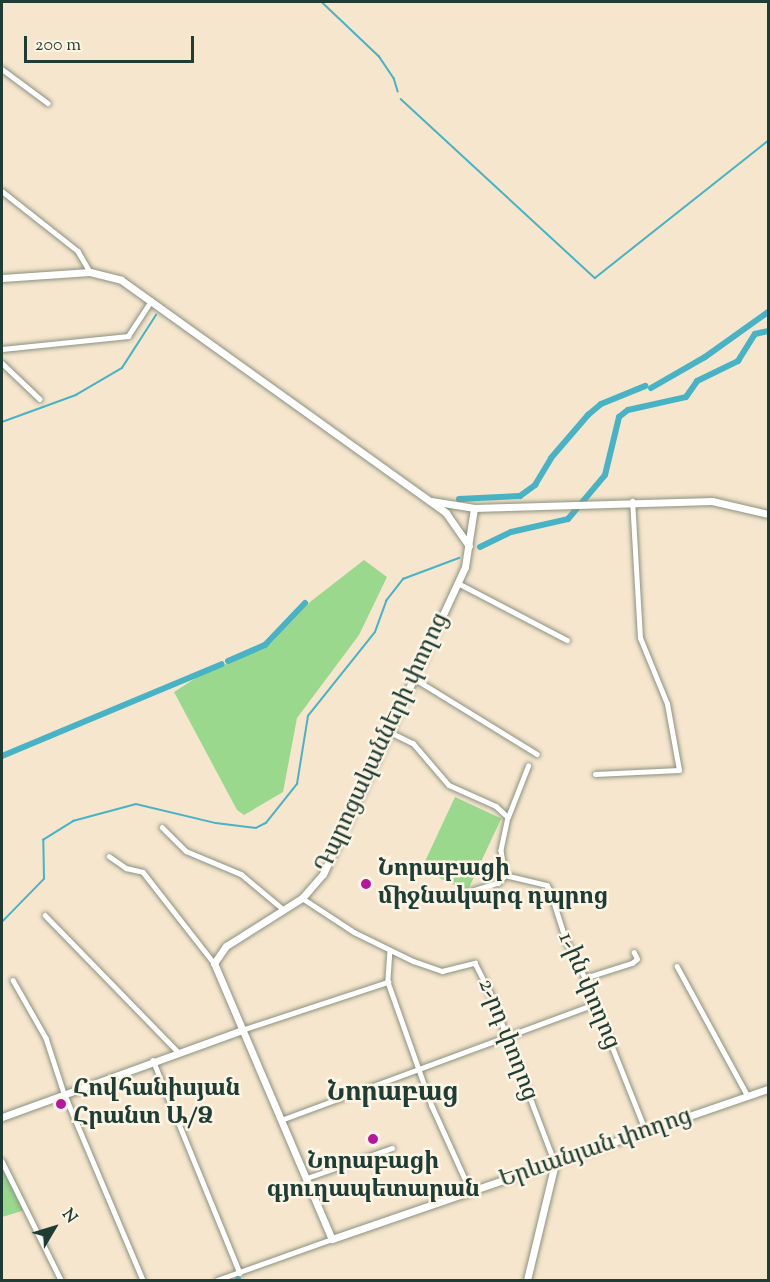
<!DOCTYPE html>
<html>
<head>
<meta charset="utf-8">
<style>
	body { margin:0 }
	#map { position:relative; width:770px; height:1282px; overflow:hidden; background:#f6e6cd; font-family:"Sorts Mill Goudy","Noto Serif Armenian",serif }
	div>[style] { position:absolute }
	.green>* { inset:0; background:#99d88d; transform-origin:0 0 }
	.stream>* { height:1.5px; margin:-0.75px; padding:0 0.75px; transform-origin:0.75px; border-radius:0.75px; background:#47b3c4 }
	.canal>* { height:6px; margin:-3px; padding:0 3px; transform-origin:3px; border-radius:3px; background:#47b3c4 }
	.roads { filter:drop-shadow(0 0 2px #8a9280) drop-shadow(0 0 2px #8a9280) }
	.street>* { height:4.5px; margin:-2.25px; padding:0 2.25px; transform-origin:2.25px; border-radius:2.25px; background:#fff }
	.secondary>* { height:7px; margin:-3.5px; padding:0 3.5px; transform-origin:3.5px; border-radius:3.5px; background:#fff }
	.dots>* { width:16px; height:16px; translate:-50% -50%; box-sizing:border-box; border:3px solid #fcf5e5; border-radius:50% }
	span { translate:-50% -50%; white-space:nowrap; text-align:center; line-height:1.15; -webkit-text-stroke:5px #fcf5e5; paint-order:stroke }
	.street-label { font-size:24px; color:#1f3d34 }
	.poi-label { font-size:24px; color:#1f3d34; font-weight:700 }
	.left { translate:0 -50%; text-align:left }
	.quarter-label { font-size:27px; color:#1f3d34; font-weight:700 }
	.frame { position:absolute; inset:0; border:3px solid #1f3d34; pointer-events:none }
	.north { position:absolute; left:24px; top:1198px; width:60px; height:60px; -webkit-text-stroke:4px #fcf5e5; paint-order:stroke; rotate:52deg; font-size:16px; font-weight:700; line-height:24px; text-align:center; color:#1f3d34 }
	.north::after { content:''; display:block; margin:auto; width:21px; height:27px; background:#1f3d34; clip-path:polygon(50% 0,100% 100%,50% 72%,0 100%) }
	.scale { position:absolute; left:24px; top:36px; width:170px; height:27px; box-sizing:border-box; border:3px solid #1f3d34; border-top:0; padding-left:8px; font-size:18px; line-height:21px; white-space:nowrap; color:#1f3d34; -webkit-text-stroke:4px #fcf5e5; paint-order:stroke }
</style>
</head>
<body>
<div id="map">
	<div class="green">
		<div style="clip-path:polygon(364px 560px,387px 577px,359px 635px,297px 718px,283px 792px,244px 815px,237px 810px,174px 692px,199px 676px,269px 645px,310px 602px)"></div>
		<div style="left:455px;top:797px;width:51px;height:80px;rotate:25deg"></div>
		<div style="clip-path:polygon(2px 1168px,25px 1210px,2px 1217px)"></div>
	</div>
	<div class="stream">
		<div style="left:322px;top:2px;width:79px;rotate:43.5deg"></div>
		<div style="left:379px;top:56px;width:27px;rotate:56deg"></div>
		<div style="left:394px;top:78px;width:14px;rotate:73deg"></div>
		<div style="left:401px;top:99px;width:264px;rotate:42.7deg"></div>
		<div style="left:595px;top:278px;width:221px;rotate:-38.4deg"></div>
		<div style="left:2px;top:422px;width:79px;rotate:-20deg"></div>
		<div style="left:76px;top:395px;width:53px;rotate:-30.4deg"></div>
		<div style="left:122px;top:368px;width:63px;rotate:-57.3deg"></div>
		<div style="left:2px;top:922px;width:60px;rotate:-45.7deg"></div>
		<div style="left:44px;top:879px;width:39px;rotate:-91deg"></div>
		<div style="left:43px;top:840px;width:36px;rotate:-32deg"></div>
		<div style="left:73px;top:821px;width:65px;rotate:-15.1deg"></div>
		<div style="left:136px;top:804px;width:82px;rotate:13.4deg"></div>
		<div style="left:216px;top:823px;width:40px;rotate:7.1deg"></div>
		<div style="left:256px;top:828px;width:11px;rotate:-27deg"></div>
		<div style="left:266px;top:823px;width:50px;rotate:-51.5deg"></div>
		<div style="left:297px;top:784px;width:69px;rotate:-80.8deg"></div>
		<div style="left:308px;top:716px;width:107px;rotate:-51.4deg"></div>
		<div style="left:375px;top:632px;width:33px;rotate:-70deg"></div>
		<div style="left:386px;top:601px;width:28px;rotate:-52deg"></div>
		<div style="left:403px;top:579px;width:60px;rotate:-20.6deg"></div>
	</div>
	<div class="canal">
		<div style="left:651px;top:388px;width:62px;rotate:-29.9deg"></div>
		<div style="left:705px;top:357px;width:77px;rotate:-35.5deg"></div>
		<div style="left:459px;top:499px;width:61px;rotate:-2.8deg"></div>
		<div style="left:520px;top:496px;width:19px;rotate:-36deg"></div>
		<div style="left:535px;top:485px;width:31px;rotate:-59deg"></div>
		<div style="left:551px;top:458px;width:57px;rotate:-49.3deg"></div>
		<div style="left:588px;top:415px;width:17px;rotate:-40deg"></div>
		<div style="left:601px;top:404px;width:48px;rotate:-22.2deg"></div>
		<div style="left:480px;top:547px;width:34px;rotate:-26deg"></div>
		<div style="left:511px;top:532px;width:58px;rotate:-12.8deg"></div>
		<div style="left:568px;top:519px;width:57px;rotate:-49.9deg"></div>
		<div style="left:605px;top:475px;width:60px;rotate:-76.4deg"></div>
		<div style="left:619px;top:417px;width:11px;rotate:-38deg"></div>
		<div style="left:628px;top:410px;width:59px;rotate:-12.6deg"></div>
		<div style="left:686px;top:397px;width:19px;rotate:-55deg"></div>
		<div style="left:697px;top:381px;width:46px;rotate:-26deg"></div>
		<div style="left:738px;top:361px;width:32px;rotate:-58deg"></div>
		<div style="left:755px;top:334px;width:13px;rotate:-13deg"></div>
		<div style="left:228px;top:661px;width:40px;rotate:-23.4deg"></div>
		<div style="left:265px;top:645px;width:58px;rotate:-46.4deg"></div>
		<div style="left:2px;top:756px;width:238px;rotate:-22.7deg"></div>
		<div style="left:238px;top:1280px;width:1px;rotate:-90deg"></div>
	</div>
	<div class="roads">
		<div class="street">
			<div style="left:2px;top:69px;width:57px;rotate:36.5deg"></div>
			<div style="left:2px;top:191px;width:97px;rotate:38.3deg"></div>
			<div style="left:78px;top:251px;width:24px;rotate:60deg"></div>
			<div style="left:2px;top:349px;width:127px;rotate:-5.9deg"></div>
			<div style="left:128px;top:336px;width:42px;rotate:-56.7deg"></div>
			<div style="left:2px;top:363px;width:52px;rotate:43.5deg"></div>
			<div style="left:458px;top:583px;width:123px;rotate:27.6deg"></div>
			<div style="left:415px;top:679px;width:143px;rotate:31.6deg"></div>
			<div style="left:390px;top:732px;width:25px;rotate:26deg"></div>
			<div style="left:413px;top:743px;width:55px;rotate:49.4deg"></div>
			<div style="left:449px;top:785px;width:51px;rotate:24.1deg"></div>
			<div style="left:496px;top:806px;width:16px;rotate:43deg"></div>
			<div style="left:508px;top:817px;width:34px;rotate:102deg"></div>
			<div style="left:501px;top:850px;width:25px;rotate:81deg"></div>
			<div style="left:505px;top:875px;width:43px;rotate:13.4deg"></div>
			<div style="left:547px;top:885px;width:6px;rotate:59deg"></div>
			<div style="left:550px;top:890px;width:52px;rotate:72.3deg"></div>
			<div style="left:566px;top:940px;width:42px;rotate:63.4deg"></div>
			<div style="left:585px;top:978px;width:165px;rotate:68.3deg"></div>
			<div style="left:595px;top:774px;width:84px;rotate:-2.7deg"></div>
			<div style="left:679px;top:770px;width:67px;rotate:-100.3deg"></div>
			<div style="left:667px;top:704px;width:71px;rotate:-112.2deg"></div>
			<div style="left:640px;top:638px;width:137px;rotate:-93.3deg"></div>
			<div style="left:508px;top:817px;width:55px;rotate:-68.6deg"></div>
			<div style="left:162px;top:827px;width:34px;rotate:45deg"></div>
			<div style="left:186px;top:851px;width:60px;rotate:22.7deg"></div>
			<div style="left:241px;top:874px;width:56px;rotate:39.9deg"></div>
			<div style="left:109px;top:856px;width:21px;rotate:35deg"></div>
			<div style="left:126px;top:868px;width:17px;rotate:13deg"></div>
			<div style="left:143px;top:872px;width:115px;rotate:52deg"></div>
			<div style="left:471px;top:891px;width:28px;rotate:-17deg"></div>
			<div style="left:498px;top:883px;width:11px;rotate:-49deg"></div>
			<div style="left:302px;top:898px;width:62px;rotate:33.2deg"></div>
			<div style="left:354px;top:932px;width:66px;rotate:26.2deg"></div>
			<div style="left:413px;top:961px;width:31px;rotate:19deg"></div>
			<div style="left:442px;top:971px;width:34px;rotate:-14deg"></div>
			<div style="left:475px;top:963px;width:33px;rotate:63deg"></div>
			<div style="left:490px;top:992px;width:183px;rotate:69.2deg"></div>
			<div style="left:45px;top:915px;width:191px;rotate:45.8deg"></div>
			<div style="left:390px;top:950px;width:32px;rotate:94deg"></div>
			<div style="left:388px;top:982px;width:132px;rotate:70.5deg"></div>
			<div style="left:432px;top:1106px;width:94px;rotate:65.6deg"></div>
			<div style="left:677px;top:966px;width:148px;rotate:61.4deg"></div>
			<div style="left:585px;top:978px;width:49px;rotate:-17.7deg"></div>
			<div style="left:632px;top:963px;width:6px;rotate:-39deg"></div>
			<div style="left:637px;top:959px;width:7px;rotate:-117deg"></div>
			<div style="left:13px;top:980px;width:67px;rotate:60.4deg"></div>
			<div style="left:46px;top:1038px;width:58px;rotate:71.9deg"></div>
			<div style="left:64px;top:1093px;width:203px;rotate:67.1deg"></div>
			<div style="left:242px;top:1030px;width:154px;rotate:-18.2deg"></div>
			<div style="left:153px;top:1060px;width:230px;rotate:67.8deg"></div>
			<div style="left:281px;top:1120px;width:335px;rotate:-20.3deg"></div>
			<div style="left:2px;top:1161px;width:133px;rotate:63.6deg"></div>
			<div style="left:307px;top:1178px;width:90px;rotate:-19.4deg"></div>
			<div style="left:217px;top:1280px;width:122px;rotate:-19.6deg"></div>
		</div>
		<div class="secondary">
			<div style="left:2px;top:278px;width:88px;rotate:-3.9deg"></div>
			<div style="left:90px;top:272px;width:32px;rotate:14deg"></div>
			<div style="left:121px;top:280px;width:400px;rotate:35.6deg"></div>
			<div style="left:446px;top:513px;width:40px;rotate:55.1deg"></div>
			<div style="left:431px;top:501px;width:44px;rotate:9.2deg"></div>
			<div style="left:474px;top:508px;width:238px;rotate:-1.7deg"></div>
			<div style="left:712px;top:501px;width:57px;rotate:13.1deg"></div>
			<div style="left:474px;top:508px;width:60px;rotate:98.7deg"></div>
			<div style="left:465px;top:567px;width:338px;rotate:114.8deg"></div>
			<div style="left:323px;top:874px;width:32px;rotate:131deg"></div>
			<div style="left:302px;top:898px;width:90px;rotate:147.7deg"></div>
			<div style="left:226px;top:946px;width:21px;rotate:125deg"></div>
			<div style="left:214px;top:963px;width:300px;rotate:66.9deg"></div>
			<div style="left:332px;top:1239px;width:461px;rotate:-19deg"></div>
			<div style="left:2px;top:1117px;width:255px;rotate:-19.9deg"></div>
			<div style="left:527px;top:1280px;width:120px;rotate:-76.5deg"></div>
		</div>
	</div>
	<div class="dots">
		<div style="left:366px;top:884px;background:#b5179e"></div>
		<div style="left:61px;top:1104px;background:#b5179e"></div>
		<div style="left:373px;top:1139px;background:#b5179e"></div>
	</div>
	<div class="street-label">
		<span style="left:383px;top:743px;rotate:-65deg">Դպրոցականների փողոց</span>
		<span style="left:588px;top:991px;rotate:67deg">1-ին փողոց</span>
		<span style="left:507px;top:1040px;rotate:69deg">2-րդ փողոց</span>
		<span style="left:596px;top:1149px;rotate:-19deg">Երևանյան փողոց</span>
	</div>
	<div class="poi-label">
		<span class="left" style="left:378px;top:884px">Նորաբացի<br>միջնակարգ դպրոց</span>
		<span class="left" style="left:73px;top:1104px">Հովհանիսյան<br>Հրանտ Ա/Ձ</span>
		<span style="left:373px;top:1177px">Նորաբացի<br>գյուղապետարան</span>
	</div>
	<div class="quarter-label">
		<span style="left:393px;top:1094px">Նորաբաց</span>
	</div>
	<div class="frame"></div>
	<div class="north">N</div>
	<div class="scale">200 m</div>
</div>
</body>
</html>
